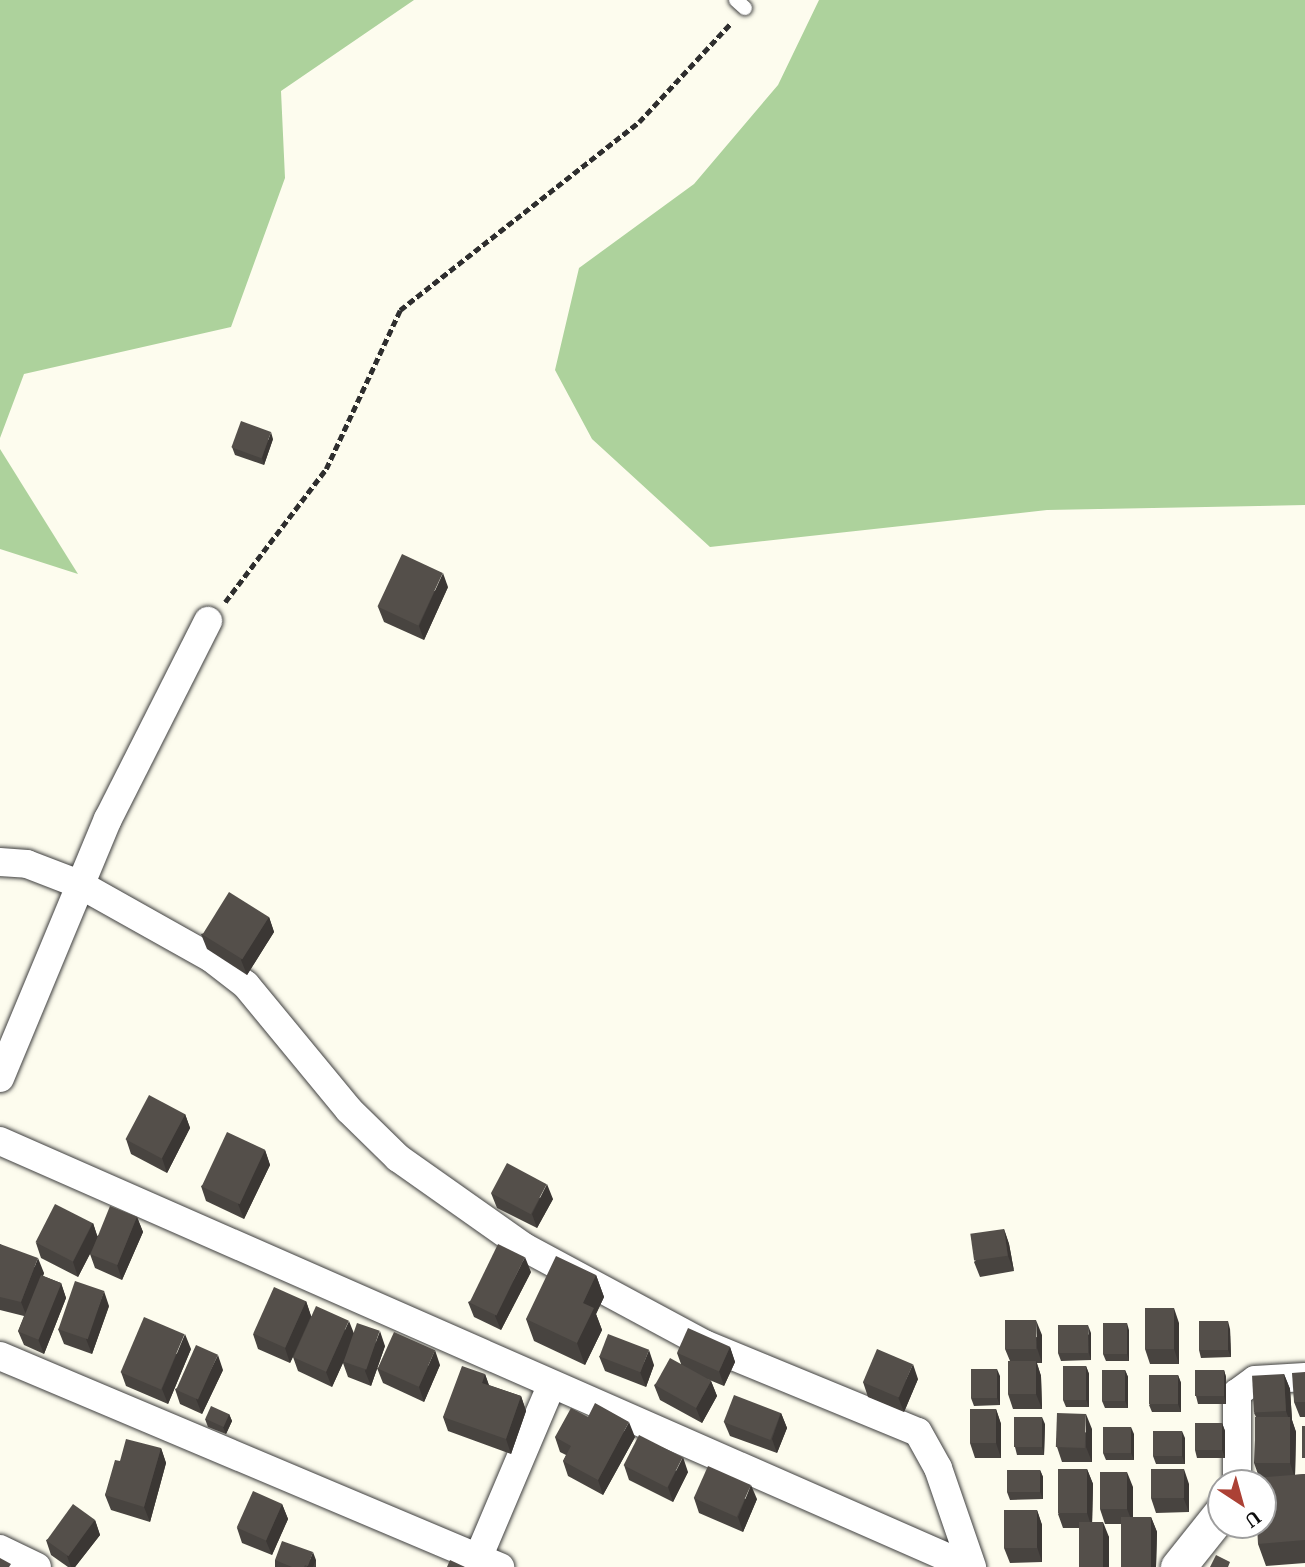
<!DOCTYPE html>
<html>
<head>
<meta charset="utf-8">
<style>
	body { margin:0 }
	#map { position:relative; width:1305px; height:1567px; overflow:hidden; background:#fdfcee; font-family:"PT Serif",serif }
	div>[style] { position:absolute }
	.forest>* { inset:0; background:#add29c }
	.path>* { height:4.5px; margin-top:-2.25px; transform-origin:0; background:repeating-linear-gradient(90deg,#2e2e2e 0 7px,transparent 0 10.5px) }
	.roads { filter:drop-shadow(0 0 2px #3f3f3f) drop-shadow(0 0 2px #3f3f3f) }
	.service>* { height:14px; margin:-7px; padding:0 7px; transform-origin:7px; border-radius:7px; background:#fff }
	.minor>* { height:28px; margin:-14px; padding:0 14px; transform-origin:14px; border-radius:14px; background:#fff }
	.tertiary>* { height:35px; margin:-17.5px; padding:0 17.5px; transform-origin:17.5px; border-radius:17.5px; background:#fff }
	.wall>* { inset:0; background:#484440; transform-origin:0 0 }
	.shaded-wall>* { inset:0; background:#3b3734 }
	.building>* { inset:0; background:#544f4a; transform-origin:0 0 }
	span { translate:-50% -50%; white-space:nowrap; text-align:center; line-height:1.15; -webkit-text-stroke:7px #fff; paint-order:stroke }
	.north { position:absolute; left:1207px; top:1469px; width:70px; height:70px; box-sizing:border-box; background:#fff; border:2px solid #9e9e9e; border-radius:50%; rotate:144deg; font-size:19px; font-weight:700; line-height:28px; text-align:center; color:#0c0c0c }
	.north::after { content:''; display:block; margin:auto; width:24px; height:32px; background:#ac4135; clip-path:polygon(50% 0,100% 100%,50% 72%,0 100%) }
</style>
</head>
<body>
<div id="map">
	<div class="forest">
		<div style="clip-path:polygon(0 0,414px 0,281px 91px,285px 178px,231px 327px,24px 374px,0 438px)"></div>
		<div style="clip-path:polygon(819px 0,1305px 0,1305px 505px,1047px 510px,710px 547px,592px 439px,555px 370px,579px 268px,694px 184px,778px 85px)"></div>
		<div style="clip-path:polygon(0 449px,78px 574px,0 549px)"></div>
	</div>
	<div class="path">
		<div style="left:225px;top:602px;width:167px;rotate:-52.8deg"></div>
		<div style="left:326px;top:469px;width:175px;rotate:-65deg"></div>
		<div style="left:400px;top:310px;width:304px;rotate:-38.2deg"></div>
		<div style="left:639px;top:122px;width:135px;rotate:-47.1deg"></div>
	</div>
	<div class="roads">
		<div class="service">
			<div style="left:736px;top:0;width:12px;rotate:42deg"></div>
		</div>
		<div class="minor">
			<div style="left:0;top:862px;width:27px;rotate:4deg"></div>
			<div style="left:27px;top:864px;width:56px;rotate:21deg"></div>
			<div style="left:79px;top:884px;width:151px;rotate:29.3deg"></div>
			<div style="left:211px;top:958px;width:44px;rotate:37.6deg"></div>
			<div style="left:246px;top:985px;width:162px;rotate:50.5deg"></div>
			<div style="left:349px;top:1110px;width:69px;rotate:44.4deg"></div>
			<div style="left:398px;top:1158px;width:154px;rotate:35.2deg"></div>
			<div style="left:524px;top:1247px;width:204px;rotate:28.3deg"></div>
			<div style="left:704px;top:1344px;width:231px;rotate:22.4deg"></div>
			<div style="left:918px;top:1432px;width:41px;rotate:60.9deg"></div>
			<div style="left:938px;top:1468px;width:105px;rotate:71deg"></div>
			<div style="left:0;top:1078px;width:281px;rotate:-67.4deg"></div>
			<div style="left:108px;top:819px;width:222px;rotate:-63.2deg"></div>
			<div style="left:0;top:1141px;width:1059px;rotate:23.73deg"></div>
			<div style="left:0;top:1356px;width:543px;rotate:22.88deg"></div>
			<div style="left:1237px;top:1483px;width:90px;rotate:-90deg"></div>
			<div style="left:1237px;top:1393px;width:22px;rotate:-36deg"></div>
			<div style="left:1255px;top:1380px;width:50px;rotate:-3.4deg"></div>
			<div style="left:0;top:1549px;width:41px;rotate:25.9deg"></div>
			<div style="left:478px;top:1558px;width:187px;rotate:-67deg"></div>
		</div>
		<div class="tertiary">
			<div style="left:1178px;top:1567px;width:69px;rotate:-51.5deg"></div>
		</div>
	</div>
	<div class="wall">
		<div style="clip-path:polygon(273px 439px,264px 465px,235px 455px,232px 447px)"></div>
		<div style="clip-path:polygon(448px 587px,424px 640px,384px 622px,378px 607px)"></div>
		<div style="clip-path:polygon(269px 917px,274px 932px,247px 975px,207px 949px,201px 934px)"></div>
		<div style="clip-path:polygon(185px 1114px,190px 1128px,167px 1173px,131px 1154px,126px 1139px)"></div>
		<div style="clip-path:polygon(265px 1150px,270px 1165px,244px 1219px,206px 1201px,201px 1186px)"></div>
		<div style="clip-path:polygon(491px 1193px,553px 1199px,537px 1228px,497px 1208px)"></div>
		<div style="clip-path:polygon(137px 1217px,143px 1232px,122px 1280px,95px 1268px,90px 1254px,78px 1277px,41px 1258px,36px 1243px,93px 1223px,97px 1236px)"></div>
		<div style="clip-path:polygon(1004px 1229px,1009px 1244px,1014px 1271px,980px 1277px,974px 1262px)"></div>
		<div style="clip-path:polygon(0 1244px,44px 1273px,43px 1276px,61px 1283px,66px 1298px,44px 1354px,24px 1345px,18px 1331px,24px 1316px,0 1310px)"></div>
		<div style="clip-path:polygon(531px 1272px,501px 1330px,474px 1317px,468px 1302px)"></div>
		<div style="clip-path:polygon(596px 1275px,604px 1297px,596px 1314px,602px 1330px,585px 1365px,534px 1341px,526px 1319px)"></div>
		<div style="clip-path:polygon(306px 1301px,311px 1316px,385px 1346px,371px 1386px,348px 1377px,343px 1363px,332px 1387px,298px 1371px,293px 1357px,290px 1363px,258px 1349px,253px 1334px)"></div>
		<div style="clip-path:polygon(109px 1306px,92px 1354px,64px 1344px,58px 1329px)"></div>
		<div style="clip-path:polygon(1179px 1323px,1179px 1364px,1150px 1364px,1145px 1349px)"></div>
		<div style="clip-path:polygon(1230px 1329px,1231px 1357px,1201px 1358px,1199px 1350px)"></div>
		<div style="clip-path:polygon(1129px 1330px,1129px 1361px,1106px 1361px,1103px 1354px)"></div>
		<div style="clip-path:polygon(1091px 1333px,1091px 1360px,1061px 1361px,1058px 1353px)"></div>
		<div style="clip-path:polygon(1042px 1335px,1042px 1363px,1037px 1363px,1041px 1376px,1042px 1409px,1013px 1409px,1008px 1394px,1010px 1361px,1005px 1349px)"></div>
		<div style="clip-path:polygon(730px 1347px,735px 1362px,724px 1386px,707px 1379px,711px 1381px,717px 1396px,702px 1423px,660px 1400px,654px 1385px,681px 1364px,677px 1353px)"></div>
		<div style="clip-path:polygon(191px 1349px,168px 1404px,126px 1386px,121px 1372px)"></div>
		<div style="clip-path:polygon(599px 1356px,654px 1365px,646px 1387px,605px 1371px)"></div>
		<div style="clip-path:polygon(440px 1365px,424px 1402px,383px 1383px,377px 1368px)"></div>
		<div style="clip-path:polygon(1086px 1366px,1089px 1374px,1089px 1407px,1066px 1407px,1063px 1400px)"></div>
		<div style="clip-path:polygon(223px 1370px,202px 1414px,180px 1404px,175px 1389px)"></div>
		<div style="clip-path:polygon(1125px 1370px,1128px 1377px,1128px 1408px,1105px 1408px,1102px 1401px)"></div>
		<div style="clip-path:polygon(1224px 1370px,1226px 1377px,1226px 1404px,1198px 1404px,1196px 1396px)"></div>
		<div style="clip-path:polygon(1305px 1372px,1305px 1417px,1300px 1417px,1294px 1402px)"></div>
		<div style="clip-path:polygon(485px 1374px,489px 1385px,521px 1396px,526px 1411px,511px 1454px,448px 1431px,443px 1417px)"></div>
		<div style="clip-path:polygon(1284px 1374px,1290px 1389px,1292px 1420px,1296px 1432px,1295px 1475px,1305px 1474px,1305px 1563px,1266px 1566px,1258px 1544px,1265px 1478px,1259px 1477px,1254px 1463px,1256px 1417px,1254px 1413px)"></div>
		<div style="clip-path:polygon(1178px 1375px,1181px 1383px,1181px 1412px,1152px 1412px,1149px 1405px)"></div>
		<div style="clip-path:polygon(1000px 1376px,1000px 1405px,974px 1406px,971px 1398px)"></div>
		<div style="clip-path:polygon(918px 1379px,904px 1412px,868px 1397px,863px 1382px)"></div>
		<div style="clip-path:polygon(996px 1409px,1001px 1424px,1001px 1458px,975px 1458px,970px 1443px)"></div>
		<div style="clip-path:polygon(781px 1413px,787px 1428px,777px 1453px,730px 1436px,724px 1422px)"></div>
		<div style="clip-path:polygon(229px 1414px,232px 1421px,226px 1434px,208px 1427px,205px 1419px)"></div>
		<div style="clip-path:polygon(588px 1417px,635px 1437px,603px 1495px,568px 1476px,563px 1461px,566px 1455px,560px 1452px,555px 1437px)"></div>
		<div style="clip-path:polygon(1222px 1423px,1225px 1431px,1225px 1458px,1197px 1458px,1195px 1450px)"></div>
		<div style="clip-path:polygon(1045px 1424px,1044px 1455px,1017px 1455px,1015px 1447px)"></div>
		<div style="clip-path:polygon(1092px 1429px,1092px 1462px,1062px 1462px,1057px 1447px)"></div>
		<div style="clip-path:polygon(1134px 1434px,1134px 1460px,1106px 1460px,1103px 1453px)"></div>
		<div style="clip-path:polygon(1185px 1438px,1185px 1464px,1156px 1464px,1153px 1456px)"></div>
		<div style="clip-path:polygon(161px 1448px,166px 1463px,150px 1522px,111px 1510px,105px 1495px,120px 1461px)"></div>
		<div style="clip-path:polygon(624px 1465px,688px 1472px,673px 1502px,629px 1480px)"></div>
		<div style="clip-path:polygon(1087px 1469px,1093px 1484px,1092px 1522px,1109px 1537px,1109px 1567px,1079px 1567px,1079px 1528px,1063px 1528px,1058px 1514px)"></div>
		<div style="clip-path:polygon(1040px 1470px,1043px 1477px,1043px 1499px,1010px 1500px,1007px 1492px)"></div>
		<div style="clip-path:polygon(1189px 1484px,1189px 1512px,1156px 1513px,1151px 1498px)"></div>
		<div style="clip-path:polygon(1133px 1487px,1133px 1518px,1151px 1517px,1157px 1532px,1156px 1567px,1121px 1567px,1121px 1524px,1105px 1524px,1100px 1509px)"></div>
		<div style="clip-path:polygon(694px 1498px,757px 1499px,743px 1532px,699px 1513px)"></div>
		<div style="clip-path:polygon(282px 1504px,288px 1519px,272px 1555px,242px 1543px,237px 1528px)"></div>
		<div style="clip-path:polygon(1037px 1510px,1042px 1525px,1042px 1562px,1010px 1563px,1004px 1548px)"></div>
		<div style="clip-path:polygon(95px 1520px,100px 1535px,75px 1567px,68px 1567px,51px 1555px,46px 1540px)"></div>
		<div style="left:275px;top:1560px;width:41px;height:7px"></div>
	</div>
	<div class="shaded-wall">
		<div style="clip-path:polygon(271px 432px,273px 439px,264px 465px,262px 458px)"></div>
		<div style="clip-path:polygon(443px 573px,448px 587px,424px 640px,419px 626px)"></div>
		<div style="clip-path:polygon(269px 917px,274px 932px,247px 975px,241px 960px)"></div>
		<div style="clip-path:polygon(185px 1114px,190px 1128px,167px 1173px,162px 1158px)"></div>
		<div style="clip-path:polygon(265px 1150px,270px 1165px,244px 1219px,238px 1204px)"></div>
		<div style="clip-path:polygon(547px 1184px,553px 1199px,537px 1228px,532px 1214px)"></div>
		<div style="clip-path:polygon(137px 1217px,143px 1232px,122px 1280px,117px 1265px)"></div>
		<div style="clip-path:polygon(93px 1223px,98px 1238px,78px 1277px,73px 1262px)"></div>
		<div style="clip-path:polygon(1004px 1229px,1009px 1244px,1014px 1271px,1008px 1256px)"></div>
		<div style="clip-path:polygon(525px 1257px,531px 1272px,501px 1330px,495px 1316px)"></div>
		<div style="clip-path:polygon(38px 1258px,44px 1273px,27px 1317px,21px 1302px)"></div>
		<div style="clip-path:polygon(596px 1275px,604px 1297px,596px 1314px,602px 1330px,585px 1365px,577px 1343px,583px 1303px)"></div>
		<div style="clip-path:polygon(61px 1283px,66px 1298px,44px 1354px,38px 1339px)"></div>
		<div style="clip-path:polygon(104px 1291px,109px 1306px,92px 1354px,86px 1339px)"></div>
		<div style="clip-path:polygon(306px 1301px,311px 1316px,290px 1363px,285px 1348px)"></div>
		<div style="clip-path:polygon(1174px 1308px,1179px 1323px,1179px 1364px,1174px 1349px)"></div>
		<div style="clip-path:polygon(1036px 1320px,1042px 1335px,1042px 1363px,1037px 1348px)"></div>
		<div style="clip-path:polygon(349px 1321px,355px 1336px,332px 1387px,326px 1372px)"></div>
		<div style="clip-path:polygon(1228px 1321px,1230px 1329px,1231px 1357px,1228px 1350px)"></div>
		<div style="clip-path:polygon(1127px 1323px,1129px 1330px,1129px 1361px,1127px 1354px)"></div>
		<div style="clip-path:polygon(1088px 1325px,1091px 1333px,1091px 1360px,1089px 1353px)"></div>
		<div style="clip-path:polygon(380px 1331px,385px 1346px,371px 1386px,365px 1371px)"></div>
		<div style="clip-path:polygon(185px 1334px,191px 1349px,168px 1404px,162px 1389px)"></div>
		<div style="clip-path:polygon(730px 1347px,735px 1362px,724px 1386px,719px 1371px)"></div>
		<div style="clip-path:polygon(435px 1350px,440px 1365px,424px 1402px,419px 1387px)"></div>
		<div style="clip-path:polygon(649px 1350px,654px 1365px,646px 1387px,640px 1372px)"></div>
		<div style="clip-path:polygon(218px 1355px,223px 1370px,202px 1414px,196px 1399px)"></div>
		<div style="clip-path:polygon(1036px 1361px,1041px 1376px,1042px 1409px,1036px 1394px)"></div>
		<div style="clip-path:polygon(913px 1364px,918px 1379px,904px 1412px,898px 1397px)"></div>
		<div style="clip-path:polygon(1086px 1366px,1089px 1374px,1089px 1407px,1086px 1400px)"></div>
		<div style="clip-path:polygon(997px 1369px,1000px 1376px,1000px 1405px,997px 1398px)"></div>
		<div style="clip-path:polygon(1125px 1370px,1128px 1377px,1128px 1408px,1125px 1401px)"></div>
		<div style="clip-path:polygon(1224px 1370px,1226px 1377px,1226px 1404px,1224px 1396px)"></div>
		<div style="clip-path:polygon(485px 1374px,490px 1389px,482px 1383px)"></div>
		<div style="clip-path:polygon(1284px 1374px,1290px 1389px,1292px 1420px,1296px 1432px,1295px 1478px,1290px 1463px,1290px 1422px,1286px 1411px)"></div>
		<div style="clip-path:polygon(1178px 1375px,1181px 1383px,1181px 1412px,1178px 1404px)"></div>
		<div style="clip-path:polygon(711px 1381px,717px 1396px,702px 1423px,696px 1408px)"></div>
		<div style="clip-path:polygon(521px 1396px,526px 1411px,511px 1454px,506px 1439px)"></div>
		<div style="clip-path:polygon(996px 1409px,1001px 1424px,1001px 1458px,996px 1443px)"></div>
		<div style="clip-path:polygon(781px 1413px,787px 1428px,777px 1453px,772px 1439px)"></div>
		<div style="clip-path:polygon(229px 1414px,232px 1421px,226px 1434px,223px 1427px)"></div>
		<div style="clip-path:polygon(1086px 1414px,1092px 1429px,1092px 1462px,1086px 1447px)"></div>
		<div style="clip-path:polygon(1042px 1417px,1045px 1424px,1044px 1455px,1042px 1447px)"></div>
		<div style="clip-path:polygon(629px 1422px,635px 1437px,603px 1495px,598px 1480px)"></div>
		<div style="clip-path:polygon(1222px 1423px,1225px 1431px,1225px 1458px,1222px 1450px)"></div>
		<div style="clip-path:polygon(1131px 1427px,1134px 1434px,1134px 1460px,1131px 1453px)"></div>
		<div style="clip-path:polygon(1182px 1431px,1185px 1438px,1185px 1464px,1182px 1456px)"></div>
		<div style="clip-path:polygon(161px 1448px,166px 1463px,150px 1522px,144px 1507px)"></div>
		<div style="clip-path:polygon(683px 1457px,688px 1472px,673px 1502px,668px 1487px)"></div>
		<div style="clip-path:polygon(1087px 1469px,1093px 1484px,1092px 1528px,1087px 1513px)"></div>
		<div style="clip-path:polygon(1184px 1469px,1189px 1484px,1189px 1512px,1183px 1497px)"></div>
		<div style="clip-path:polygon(1040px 1470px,1043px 1477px,1043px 1499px,1040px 1492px)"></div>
		<div style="clip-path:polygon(1127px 1472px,1133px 1487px,1133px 1524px,1127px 1509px)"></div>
		<div style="clip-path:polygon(751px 1485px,757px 1499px,743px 1532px,738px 1517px)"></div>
		<div style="clip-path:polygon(282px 1504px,288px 1519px,272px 1555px,266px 1541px)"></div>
		<div style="clip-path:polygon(1037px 1510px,1042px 1525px,1042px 1562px,1037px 1547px)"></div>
		<div style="clip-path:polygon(1151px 1517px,1157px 1532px,1156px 1567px,1151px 1567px)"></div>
		<div style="clip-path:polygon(95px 1520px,100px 1535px,75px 1567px,71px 1567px,67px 1556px)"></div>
		<div style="clip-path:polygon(1103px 1522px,1109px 1537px,1109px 1567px,1103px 1567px)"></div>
		<div style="clip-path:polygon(313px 1552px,316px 1560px,313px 1567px,307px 1567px)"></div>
	</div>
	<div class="building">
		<div style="left:241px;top:421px;width:32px;height:28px;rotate:20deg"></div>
		<div style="left:402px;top:554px;width:45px;height:58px;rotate:25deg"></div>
		<div style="left:229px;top:892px;width:47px;height:50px;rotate:32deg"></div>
		<div style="left:149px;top:1095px;width:41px;height:50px;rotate:28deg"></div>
		<div style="left:227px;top:1132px;width:42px;height:60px;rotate:25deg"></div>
		<div style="left:507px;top:1163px;width:45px;height:34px;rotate:28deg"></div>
		<div style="left:55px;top:1204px;width:42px;height:43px;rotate:27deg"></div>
		<div style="left:110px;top:1206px;width:29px;height:52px;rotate:22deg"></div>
		<div style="left:1004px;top:1229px;width:27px;height:34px;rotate:82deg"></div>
		<div style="clip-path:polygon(0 1244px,38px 1258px,21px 1302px,0 1297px)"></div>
		<div style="left:498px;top:1244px;width:30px;height:65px;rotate:26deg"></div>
		<div style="clip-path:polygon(556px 1256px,596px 1275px,583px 1303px,594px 1308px,577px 1343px,526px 1319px)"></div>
		<div style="left:41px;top:1275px;width:22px;height:61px;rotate:22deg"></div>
		<div style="left:75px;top:1281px;width:31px;height:51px;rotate:19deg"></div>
		<div style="left:274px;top:1287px;width:35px;height:51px;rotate:24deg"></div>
		<div style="left:316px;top:1306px;width:36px;height:56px;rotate:24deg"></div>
		<div style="left:1174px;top:1308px;width:41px;height:29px;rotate:90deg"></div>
		<div style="left:144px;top:1317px;width:44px;height:60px;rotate:23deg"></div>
		<div style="left:1005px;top:1320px;width:31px;height:29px"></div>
		<div style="left:1199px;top:1321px;width:29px;height:29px"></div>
		<div style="left:357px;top:1323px;width:24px;height:41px;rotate:19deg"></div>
		<div style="left:1103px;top:1323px;width:24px;height:31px"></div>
		<div style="left:1058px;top:1325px;width:30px;height:28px"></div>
		<div style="left:688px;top:1328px;width:46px;height:27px;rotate:24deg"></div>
		<div style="left:394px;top:1332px;width:45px;height:40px;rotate:24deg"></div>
		<div style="left:608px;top:1334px;width:44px;height:24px;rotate:21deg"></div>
		<div style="left:196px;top:1345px;width:24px;height:49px;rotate:24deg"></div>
		<div style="left:877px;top:1349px;width:39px;height:36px;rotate:23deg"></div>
		<div style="left:670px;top:1358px;width:47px;height:31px;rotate:29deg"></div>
		<div style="left:1008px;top:1361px;width:28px;height:33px"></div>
		<div style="clip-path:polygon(462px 1366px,485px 1374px,482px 1383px,521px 1396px,506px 1439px,443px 1417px)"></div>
		<div style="left:1063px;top:1366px;width:23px;height:34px"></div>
		<div style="left:971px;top:1369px;width:26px;height:29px"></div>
		<div style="left:1102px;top:1370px;width:23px;height:31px"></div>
		<div style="left:1195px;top:1370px;width:29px;height:26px"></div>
		<div style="clip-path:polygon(1305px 1372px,1305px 1402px,1294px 1402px,1292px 1373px)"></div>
		<div style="left:1284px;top:1374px;width:37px;height:32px;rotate:87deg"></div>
		<div style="left:1178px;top:1375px;width:29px;height:29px;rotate:90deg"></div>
		<div style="left:734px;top:1395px;width:50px;height:29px;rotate:21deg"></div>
		<div style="clip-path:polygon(595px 1403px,629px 1422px,598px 1480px,563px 1461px,571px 1446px,555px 1437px,571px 1408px,588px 1417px)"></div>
		<div style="left:211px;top:1406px;width:20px;height:14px;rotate:24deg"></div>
		<div style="left:970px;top:1409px;width:26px;height:34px"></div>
		<div style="left:1057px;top:1413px;width:29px;height:34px;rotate:2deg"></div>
		<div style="left:1014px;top:1417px;width:28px;height:30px"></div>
		<div style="left:1255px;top:1417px;width:35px;height:46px"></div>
		<div style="left:1195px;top:1423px;width:27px;height:27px"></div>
		<div style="left:1302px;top:1426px;width:3px;height:32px"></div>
		<div style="left:1103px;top:1427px;width:28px;height:26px"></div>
		<div style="left:1153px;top:1431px;width:29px;height:25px"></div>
		<div style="left:639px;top:1435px;width:49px;height:34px;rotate:27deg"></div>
		<div style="clip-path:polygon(126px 1439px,161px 1448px,144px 1507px,105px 1495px,115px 1460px,120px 1461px)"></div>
		<div style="left:708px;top:1466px;width:47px;height:35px;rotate:24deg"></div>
		<div style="left:1087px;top:1469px;width:44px;height:29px;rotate:90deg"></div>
		<div style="left:1151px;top:1469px;width:33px;height:29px"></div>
		<div style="left:1007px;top:1470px;width:33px;height:22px"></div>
		<div style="left:1100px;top:1472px;width:27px;height:37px"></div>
		<div style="clip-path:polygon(1305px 1474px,1305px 1540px,1258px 1544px,1257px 1525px,1263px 1525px,1263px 1483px,1254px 1483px,1254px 1478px)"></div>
		<div style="left:253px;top:1491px;width:32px;height:40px;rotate:24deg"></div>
		<div style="left:73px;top:1504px;width:27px;height:45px;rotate:36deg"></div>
		<div style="left:1004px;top:1510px;width:33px;height:38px"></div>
		<div style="left:1151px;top:1517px;width:50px;height:30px;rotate:90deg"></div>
		<div style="left:1079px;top:1522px;width:24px;height:45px"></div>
		<div style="clip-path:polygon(282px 1541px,313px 1552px,308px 1566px,305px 1565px,304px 1567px,292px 1567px,275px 1560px)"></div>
		<div style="clip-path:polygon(1216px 1555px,1230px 1562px,1228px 1567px,1210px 1567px)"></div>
		<div style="clip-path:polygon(0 1558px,11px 1564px,9px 1567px,0 1567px)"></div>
		<div style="clip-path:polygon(450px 1560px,465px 1567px,447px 1567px)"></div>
	</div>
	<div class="north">U</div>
</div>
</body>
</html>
